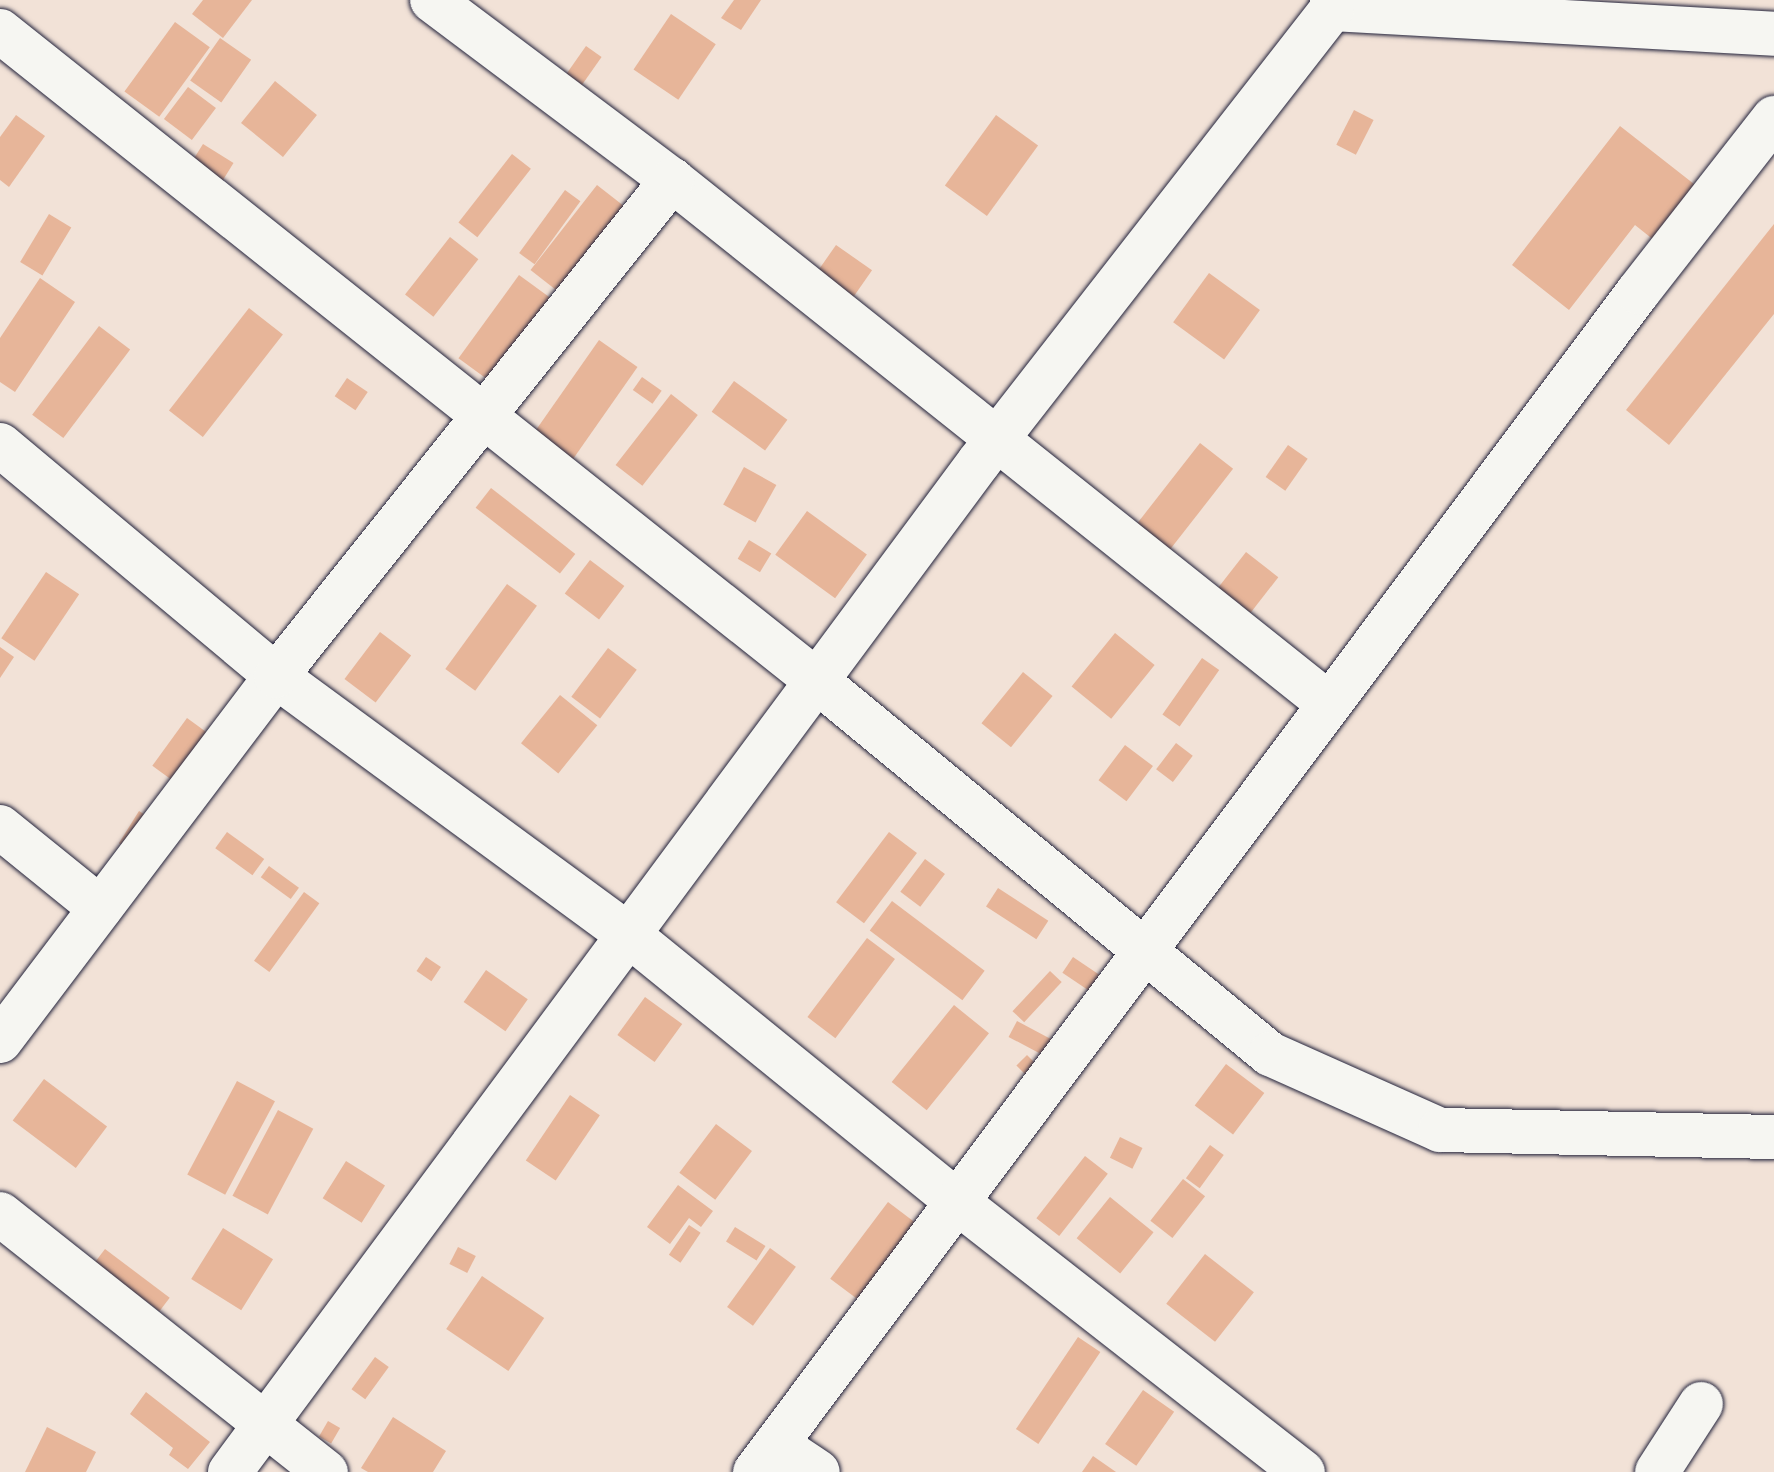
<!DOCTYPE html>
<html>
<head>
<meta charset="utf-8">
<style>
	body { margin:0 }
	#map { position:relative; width:1774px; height:1472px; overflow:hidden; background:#f2e2d7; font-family:Caveat,sans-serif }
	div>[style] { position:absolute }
	.building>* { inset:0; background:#e7b599; transform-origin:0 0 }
	.roads { filter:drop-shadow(0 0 2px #22223b) drop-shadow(0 0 2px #22223b) }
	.minor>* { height:44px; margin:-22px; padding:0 22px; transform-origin:22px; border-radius:22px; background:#f6f6f2 }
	span { translate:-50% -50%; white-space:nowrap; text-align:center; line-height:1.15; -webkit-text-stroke:6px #f6f6f2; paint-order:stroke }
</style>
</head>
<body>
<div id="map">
	<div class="building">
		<div style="clip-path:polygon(203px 0,252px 0,223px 38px,192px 14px)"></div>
		<div style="clip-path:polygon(734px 0,761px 0,741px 30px,721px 18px)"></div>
		<div style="left:671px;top:14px;width:54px;height:67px;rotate:34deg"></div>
		<div style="left:175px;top:22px;width:43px;height:86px;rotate:36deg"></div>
		<div style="left:220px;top:38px;width:38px;height:52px;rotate:35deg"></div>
		<div style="left:586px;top:46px;width:19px;height:37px;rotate:35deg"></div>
		<div style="left:275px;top:81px;width:54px;height:54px;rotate:39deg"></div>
		<div style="left:188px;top:87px;width:35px;height:40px;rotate:37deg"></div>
		<div style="left:1354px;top:110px;width:22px;height:39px;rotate:27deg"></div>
		<div style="clip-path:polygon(16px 115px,45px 136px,9px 187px,0 180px,0 137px)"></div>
		<div style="left:996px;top:115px;width:52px;height:87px;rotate:36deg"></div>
		<div style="clip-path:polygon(1620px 126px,1708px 195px,1665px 249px,1635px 225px,1569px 310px,1512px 265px)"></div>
		<div style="left:203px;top:144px;width:36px;height:20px;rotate:32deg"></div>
		<div style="left:512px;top:154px;width:24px;height:87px;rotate:38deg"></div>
		<div style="left:597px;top:185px;width:41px;height:108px;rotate:38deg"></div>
		<div style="left:565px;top:190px;width:19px;height:78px;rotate:36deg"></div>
		<div style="left:49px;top:214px;width:26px;height:56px;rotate:31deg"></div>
		<div style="clip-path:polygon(1774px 224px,1774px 314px,1669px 445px,1626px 410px)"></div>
		<div style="left:450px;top:237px;width:36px;height:73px;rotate:38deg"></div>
		<div style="left:836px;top:245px;width:44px;height:42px;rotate:35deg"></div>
		<div style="left:1209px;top:273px;width:63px;height:61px;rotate:36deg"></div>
		<div style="left:519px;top:275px;width:42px;height:103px;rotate:36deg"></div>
		<div style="clip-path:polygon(40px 278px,75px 302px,15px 392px,0 382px,0 338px)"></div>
		<div style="left:249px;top:308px;width:43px;height:130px;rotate:38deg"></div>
		<div style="left:99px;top:326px;width:39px;height:111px;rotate:37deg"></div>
		<div style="left:599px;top:340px;width:47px;height:116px;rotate:35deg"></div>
		<div style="left:642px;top:377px;width:24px;height:16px;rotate:35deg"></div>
		<div style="left:347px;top:378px;width:25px;height:22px;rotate:34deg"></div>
		<div style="left:734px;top:381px;width:66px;height:38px;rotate:36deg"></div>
		<div style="left:671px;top:394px;width:34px;height:90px;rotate:38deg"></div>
		<div style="left:1200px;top:443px;width:42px;height:111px;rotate:38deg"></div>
		<div style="left:1288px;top:445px;width:24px;height:39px;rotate:35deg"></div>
		<div style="left:744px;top:467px;width:37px;height:43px;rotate:29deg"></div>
		<div style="left:491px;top:488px;width:107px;height:25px;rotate:38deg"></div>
		<div style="left:807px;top:511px;width:74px;height:54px;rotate:36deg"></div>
		<div style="left:749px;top:540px;width:26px;height:22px;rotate:31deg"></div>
		<div style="left:1246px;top:552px;width:41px;height:45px;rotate:38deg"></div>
		<div style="left:590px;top:560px;width:43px;height:42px;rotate:37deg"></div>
		<div style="left:46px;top:572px;width:40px;height:80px;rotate:34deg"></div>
		<div style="left:507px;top:584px;width:37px;height:105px;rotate:36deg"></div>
		<div style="left:380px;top:632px;width:39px;height:59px;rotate:37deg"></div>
		<div style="left:1115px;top:633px;width:51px;height:69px;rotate:39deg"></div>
		<div style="clip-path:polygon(0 647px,14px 657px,0 678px)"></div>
		<div style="left:608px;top:648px;width:36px;height:61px;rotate:37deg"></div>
		<div style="left:1202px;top:658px;width:21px;height:69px;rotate:35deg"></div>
		<div style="left:1023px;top:672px;width:38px;height:66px;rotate:39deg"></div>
		<div style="left:560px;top:695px;width:48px;height:62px;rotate:39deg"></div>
		<div style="left:187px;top:718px;width:39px;height:59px;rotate:36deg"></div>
		<div style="left:1176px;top:743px;width:21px;height:33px;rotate:37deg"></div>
		<div style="left:1125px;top:745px;width:35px;height:44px;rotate:37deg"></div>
		<div style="left:139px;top:811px;width:19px;height:38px;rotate:32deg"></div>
		<div style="left:227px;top:832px;width:46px;height:20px;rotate:36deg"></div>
		<div style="left:889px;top:832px;width:35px;height:88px;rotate:37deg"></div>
		<div style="left:925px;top:859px;width:25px;height:41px;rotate:37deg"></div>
		<div style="left:269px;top:866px;width:37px;height:14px;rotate:36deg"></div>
		<div style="left:998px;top:888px;width:60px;height:22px;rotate:33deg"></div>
		<div style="left:304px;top:892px;width:19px;height:85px;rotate:36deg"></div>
		<div style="left:892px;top:901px;width:116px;height:37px;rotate:37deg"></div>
		<div style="left:867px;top:938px;width:35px;height:99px;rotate:37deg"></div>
		<div style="left:426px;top:957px;width:18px;height:17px;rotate:34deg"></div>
		<div style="left:1073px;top:957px;width:47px;height:19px;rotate:34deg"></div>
		<div style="left:486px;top:970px;width:51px;height:39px;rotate:35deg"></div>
		<div style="left:1050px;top:971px;width:16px;height:55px;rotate:43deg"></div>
		<div style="left:645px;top:997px;width:46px;height:47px;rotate:36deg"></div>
		<div style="left:954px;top:1005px;width:45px;height:99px;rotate:39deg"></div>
		<div style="left:1017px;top:1021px;width:51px;height:18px;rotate:28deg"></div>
		<div style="left:1027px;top:1055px;width:18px;height:15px;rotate:45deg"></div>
		<div style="left:1226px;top:1064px;width:48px;height:52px;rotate:37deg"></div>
		<div style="left:44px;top:1079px;width:79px;height:52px;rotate:37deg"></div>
		<div style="left:237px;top:1081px;width:43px;height:106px;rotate:28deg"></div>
		<div style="left:570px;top:1095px;width:36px;height:79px;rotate:34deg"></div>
		<div style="left:278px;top:1110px;width:40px;height:97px;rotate:28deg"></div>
		<div style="left:716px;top:1124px;width:45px;height:61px;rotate:37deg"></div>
		<div style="left:1120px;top:1137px;width:25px;height:23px;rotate:26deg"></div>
		<div style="left:1210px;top:1145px;width:17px;height:41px;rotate:36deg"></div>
		<div style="left:1085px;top:1156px;width:29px;height:79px;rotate:38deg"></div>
		<div style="left:346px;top:1161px;width:46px;height:44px;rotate:32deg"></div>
		<div style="left:1183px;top:1179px;width:28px;height:53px;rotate:38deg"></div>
		<div style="clip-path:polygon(678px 1185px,713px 1211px,701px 1227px,689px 1218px,670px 1244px,647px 1227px)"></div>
		<div style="left:1110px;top:1197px;width:56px;height:53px;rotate:39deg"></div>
		<div style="left:888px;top:1202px;width:41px;height:96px;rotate:37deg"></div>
		<div style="left:689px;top:1225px;width:14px;height:36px;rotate:34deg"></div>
		<div style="left:735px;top:1227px;width:36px;height:17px;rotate:32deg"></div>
		<div style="left:223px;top:1228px;width:59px;height:60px;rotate:32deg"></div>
		<div style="left:458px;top:1247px;width:20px;height:19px;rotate:27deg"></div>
		<div style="left:770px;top:1248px;width:32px;height:73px;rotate:36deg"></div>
		<div style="left:105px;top:1249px;width:81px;height:17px;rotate:37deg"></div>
		<div style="left:1205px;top:1254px;width:62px;height:63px;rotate:38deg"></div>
		<div style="left:482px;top:1276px;width:75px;height:64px;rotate:34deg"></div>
		<div style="left:1078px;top:1337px;width:27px;height:111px;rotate:34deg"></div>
		<div style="left:375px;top:1357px;width:17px;height:40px;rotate:36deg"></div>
		<div style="left:1143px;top:1390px;width:38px;height:66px;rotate:35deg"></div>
		<div style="clip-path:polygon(146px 1392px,210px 1442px,188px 1469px,169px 1455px,173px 1448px,130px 1414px)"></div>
		<div style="clip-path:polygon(393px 1417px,446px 1451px,433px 1472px,368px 1472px,361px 1468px)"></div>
		<div style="left:328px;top:1421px;width:14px;height:18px;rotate:30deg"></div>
		<div style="clip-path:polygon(47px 1427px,96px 1452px,86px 1472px,25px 1472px)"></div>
		<div style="clip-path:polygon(1093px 1456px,1116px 1472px,1082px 1472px)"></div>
	</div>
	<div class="roads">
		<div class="minor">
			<div style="left:432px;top:0;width:300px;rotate:36.9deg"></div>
			<div style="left:672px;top:180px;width:840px;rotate:38.57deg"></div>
			<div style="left:1332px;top:9px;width:443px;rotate:3.2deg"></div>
			<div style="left:0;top:31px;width:1044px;rotate:38.51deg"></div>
			<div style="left:817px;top:681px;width:587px;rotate:39.47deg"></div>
			<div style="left:1270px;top:1054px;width:186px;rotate:24.1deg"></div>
			<div style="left:1440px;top:1130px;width:334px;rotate:1.2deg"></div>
			<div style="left:0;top:445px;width:360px;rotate:39.9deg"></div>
			<div style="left:276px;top:676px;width:438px;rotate:36.3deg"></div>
			<div style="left:629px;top:935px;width:423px;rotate:39.1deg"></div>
			<div style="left:957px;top:1202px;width:439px;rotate:38deg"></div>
			<div style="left:0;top:827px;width:129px;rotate:39deg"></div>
			<div style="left:0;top:1041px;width:458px;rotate:-52.9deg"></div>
			<div style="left:276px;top:676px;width:635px;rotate:-51.4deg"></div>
			<div style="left:0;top:1214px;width:416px;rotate:38.4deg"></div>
			<div style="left:776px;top:1444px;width:50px;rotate:33.7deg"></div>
			<div style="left:230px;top:1472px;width:1257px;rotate:-53.44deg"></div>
			<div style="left:979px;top:462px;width:574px;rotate:-52.07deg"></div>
			<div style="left:1332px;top:9px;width:9px;rotate:-90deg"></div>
			<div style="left:755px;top:1472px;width:1474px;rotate:-53.19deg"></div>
			<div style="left:1638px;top:292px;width:221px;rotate:-52deg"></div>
			<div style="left:1657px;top:1472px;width:81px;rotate:-57.1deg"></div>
		</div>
	</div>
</div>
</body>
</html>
